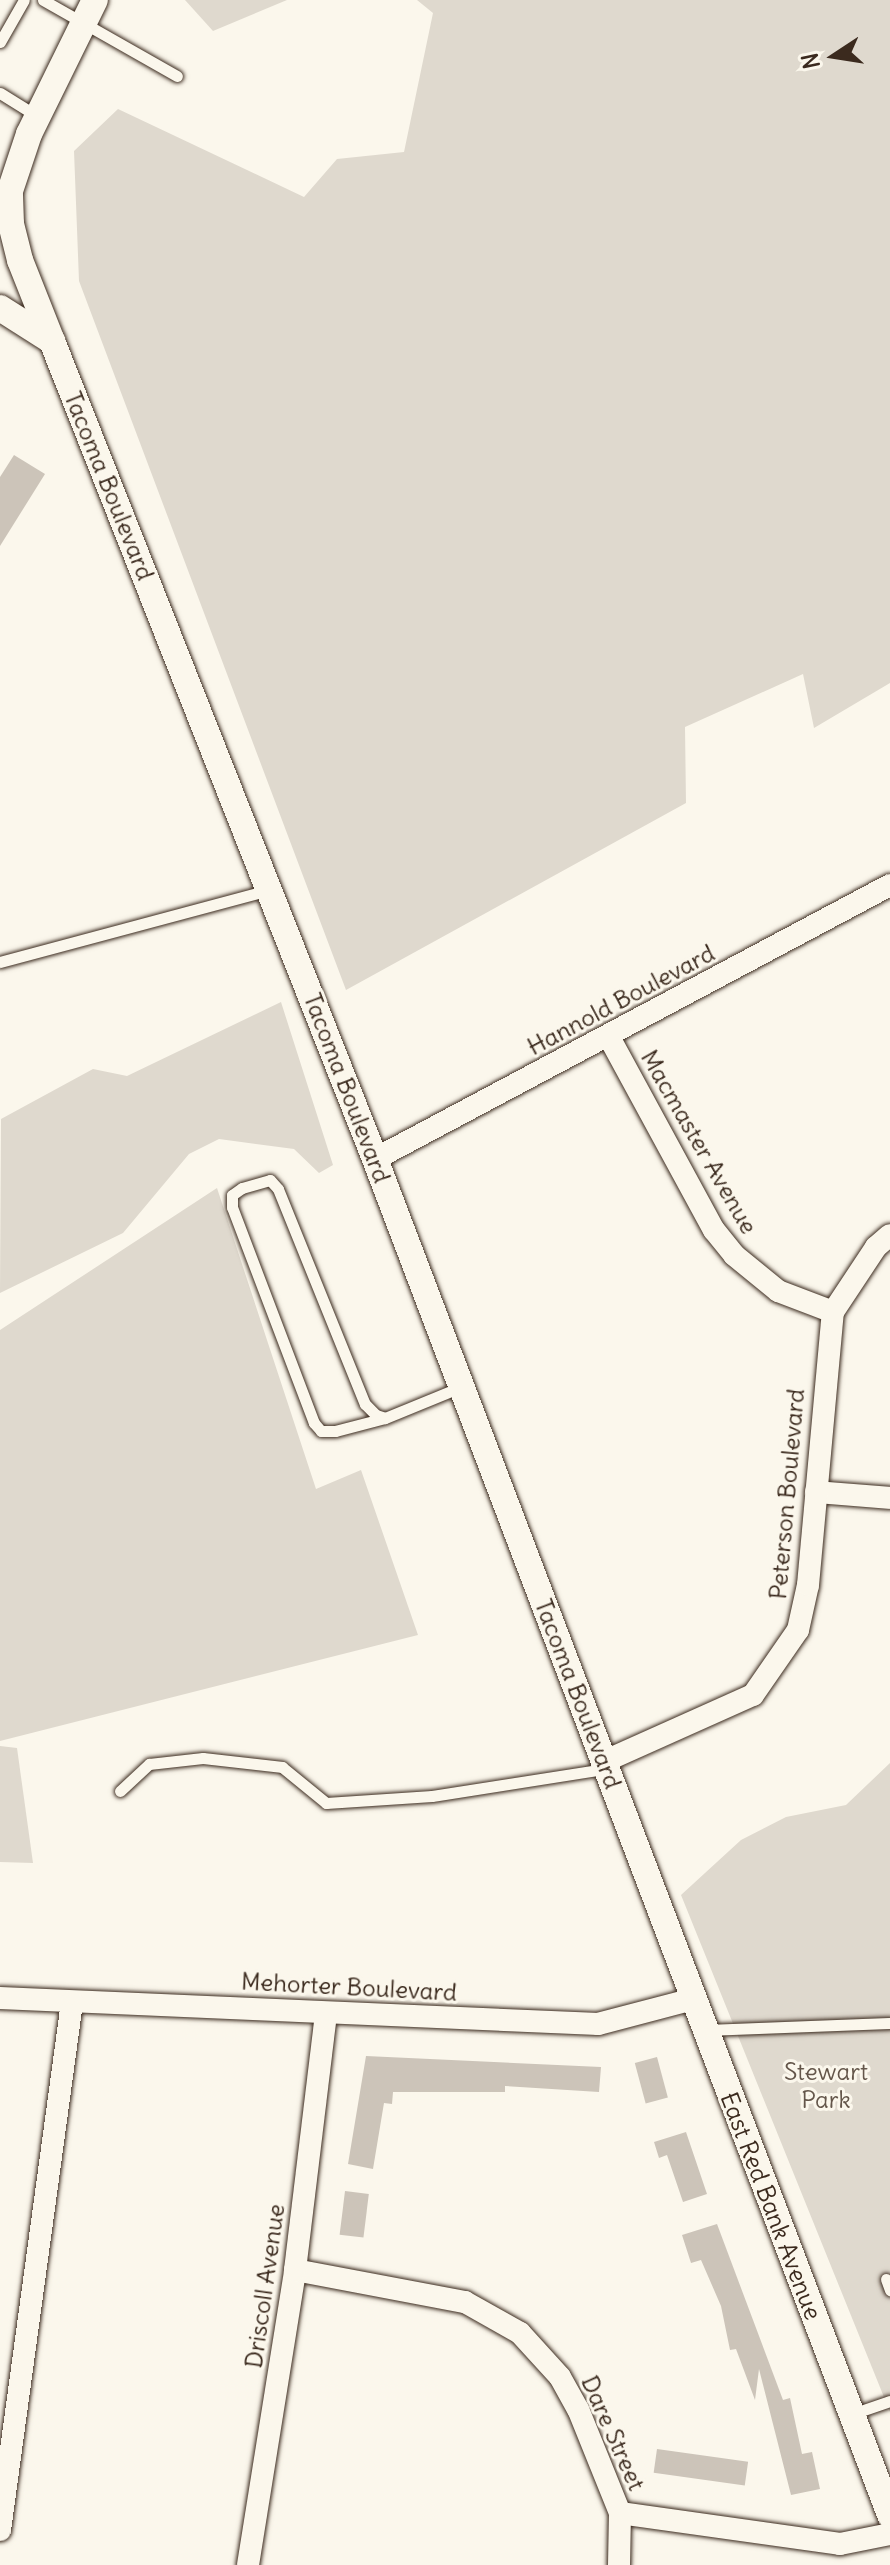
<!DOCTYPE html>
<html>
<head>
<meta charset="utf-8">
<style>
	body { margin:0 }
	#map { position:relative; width:890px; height:2565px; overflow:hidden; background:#fbf7ec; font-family:Delius,sans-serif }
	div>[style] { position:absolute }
	.green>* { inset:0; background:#dfd9ce }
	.building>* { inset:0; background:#ccc4b9; transform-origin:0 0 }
	.roads { filter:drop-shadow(0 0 2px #3b2a1e) drop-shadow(0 0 2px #3b2a1e) }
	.service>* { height:11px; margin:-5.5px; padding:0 5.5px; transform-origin:5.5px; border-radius:5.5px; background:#fbf7ec }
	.minor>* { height:22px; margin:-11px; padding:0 11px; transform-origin:11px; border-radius:11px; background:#fbf7ec }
	.tertiary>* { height:26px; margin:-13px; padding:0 13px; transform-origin:13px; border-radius:13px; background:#fbf7ec }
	span { translate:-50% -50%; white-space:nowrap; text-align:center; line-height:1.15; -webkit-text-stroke:6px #fbf7ec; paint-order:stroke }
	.street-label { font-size:24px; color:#3b2a1e }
	.park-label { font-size:24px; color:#64564a }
	.north { position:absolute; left:794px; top:16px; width:80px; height:80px; -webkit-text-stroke:6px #fbf7ec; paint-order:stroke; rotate:258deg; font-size:22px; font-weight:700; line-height:32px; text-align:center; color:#3b2a1e }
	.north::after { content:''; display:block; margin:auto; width:28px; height:36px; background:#3b2a1e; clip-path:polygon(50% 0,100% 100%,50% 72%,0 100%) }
</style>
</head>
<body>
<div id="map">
	<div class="green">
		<div style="clip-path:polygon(185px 0,287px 0,213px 31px)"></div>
		<div style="clip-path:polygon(417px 0,890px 0,890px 683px,814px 728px,803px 674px,685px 727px,686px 803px,346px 990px,79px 281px,74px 151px,118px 109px,304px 197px,337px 159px,404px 152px,433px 13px)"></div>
		<div style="clip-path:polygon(281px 1002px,333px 1165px,319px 1173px,294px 1149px,219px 1139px,189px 1154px,123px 1233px,0 1293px,1px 1119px,93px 1069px,127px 1076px)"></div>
		<div style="clip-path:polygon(217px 1188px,316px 1489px,361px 1470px,418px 1635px,0 1741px,0 1330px)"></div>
		<div style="clip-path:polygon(0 1746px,17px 1748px,33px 1863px,0 1862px)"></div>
		<div style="clip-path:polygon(890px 1763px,890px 2412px,681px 1895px,741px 1840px,786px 1817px,846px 1805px)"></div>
	</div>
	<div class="building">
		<div style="clip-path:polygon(14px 455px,45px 474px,0 546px,0 477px)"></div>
		<div style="clip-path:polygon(366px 2056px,601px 2067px,599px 2092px,505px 2086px,505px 2092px,393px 2092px,392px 2104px,384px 2103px,373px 2169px,348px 2164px)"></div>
		<div style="left:657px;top:2057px;width:42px;height:23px;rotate:75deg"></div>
		<div style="clip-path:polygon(686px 2132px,707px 2194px,683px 2202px,667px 2155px,659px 2158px,654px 2142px)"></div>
		<div style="left:345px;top:2191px;width:24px;height:44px;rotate:7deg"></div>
		<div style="clip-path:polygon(717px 2224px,783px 2400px,790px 2398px,802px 2454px,812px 2452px,820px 2489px,791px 2495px,759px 2369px,755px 2400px,736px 2349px,730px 2350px,721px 2306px,701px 2260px,691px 2263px,682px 2235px)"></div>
		<div style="left:657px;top:2449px;width:92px;height:24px;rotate:8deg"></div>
	</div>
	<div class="roads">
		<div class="service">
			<div style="left:43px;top:0;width:154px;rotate:29.6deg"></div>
			<div style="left:0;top:42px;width:48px;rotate:-60.3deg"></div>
			<div style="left:0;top:93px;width:44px;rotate:31.9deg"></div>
			<div style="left:0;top:962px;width:278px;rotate:-15deg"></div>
			<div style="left:385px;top:1418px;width:52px;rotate:165.4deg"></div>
			<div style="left:335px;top:1431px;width:14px;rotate:180deg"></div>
			<div style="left:321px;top:1431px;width:11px;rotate:-131deg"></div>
			<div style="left:314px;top:1423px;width:231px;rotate:-110.8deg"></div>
			<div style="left:232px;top:1207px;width:12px;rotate:-90deg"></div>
			<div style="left:232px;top:1195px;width:12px;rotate:-35deg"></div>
			<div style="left:242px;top:1188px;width:29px;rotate:-16deg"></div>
			<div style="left:270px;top:1180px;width:12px;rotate:48deg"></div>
			<div style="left:278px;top:1189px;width:232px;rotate:68deg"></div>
			<div style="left:365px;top:1404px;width:16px;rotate:45deg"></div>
			<div style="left:376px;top:1415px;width:9px;rotate:18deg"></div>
			<div style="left:385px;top:1418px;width:82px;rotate:-22.2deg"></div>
			<div style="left:120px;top:1791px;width:40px;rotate:-43deg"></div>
			<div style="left:149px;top:1764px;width:54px;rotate:-6.3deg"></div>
			<div style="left:203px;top:1758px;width:80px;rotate:6.5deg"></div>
			<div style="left:282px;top:1767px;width:57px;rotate:39.3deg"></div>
			<div style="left:326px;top:1803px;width:106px;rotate:-3.8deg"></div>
			<div style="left:432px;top:1796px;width:175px;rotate:-8.9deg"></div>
			<div style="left:705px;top:2030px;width:185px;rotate:-2.2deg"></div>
			<div style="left:886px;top:2279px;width:12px;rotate:70deg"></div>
			<div style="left:852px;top:2414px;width:40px;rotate:-18.9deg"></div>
		</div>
		<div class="minor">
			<div style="left:609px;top:1037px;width:220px;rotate:61.5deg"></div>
			<div style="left:714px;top:1230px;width:32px;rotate:51deg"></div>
			<div style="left:734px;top:1255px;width:57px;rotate:39.3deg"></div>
			<div style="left:778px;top:1291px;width:59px;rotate:20.9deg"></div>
			<div style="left:375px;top:1159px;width:583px;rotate:-28.01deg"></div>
			<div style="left:816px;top:1492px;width:74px;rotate:4.6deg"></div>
			<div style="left:603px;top:1762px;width:164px;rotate:-24.1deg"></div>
			<div style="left:753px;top:1695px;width:79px;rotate:-55.3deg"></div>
			<div style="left:798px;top:1630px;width:46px;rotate:-77.5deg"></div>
			<div style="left:808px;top:1585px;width:274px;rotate:-84.8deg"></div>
			<div style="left:833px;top:1312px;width:78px;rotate:-56.5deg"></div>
			<div style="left:876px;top:1247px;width:18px;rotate:-41deg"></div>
			<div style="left:0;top:1998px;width:599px;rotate:2.49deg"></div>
			<div style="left:598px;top:2024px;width:98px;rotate:-14.7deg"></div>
			<div style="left:295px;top:2270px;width:173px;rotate:10.7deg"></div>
			<div style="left:465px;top:2302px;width:63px;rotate:29.4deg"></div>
			<div style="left:520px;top:2333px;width:59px;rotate:47.7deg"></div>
			<div style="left:560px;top:2377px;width:37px;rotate:61deg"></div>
			<div style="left:578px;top:2409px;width:112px;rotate:68deg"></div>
			<div style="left:620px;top:2513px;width:52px;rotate:91.1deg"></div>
			<div style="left:620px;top:2513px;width:222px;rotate:8deg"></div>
			<div style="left:840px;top:2544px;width:51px;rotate:-11.3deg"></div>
			<div style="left:0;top:2530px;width:533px;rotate:-82.23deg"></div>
			<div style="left:248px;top:2565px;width:299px;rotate:-80.9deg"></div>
			<div style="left:295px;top:2270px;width:258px;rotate:-83.1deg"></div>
		</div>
		<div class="tertiary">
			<div style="left:0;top:308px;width:62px;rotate:32.4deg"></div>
			<div style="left:52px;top:341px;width:879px;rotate:68.45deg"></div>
			<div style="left:375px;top:1159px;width:1451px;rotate:69.2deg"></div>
			<div style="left:52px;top:341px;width:87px;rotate:-111.6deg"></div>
			<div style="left:20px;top:260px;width:37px;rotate:-104deg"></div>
			<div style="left:11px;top:224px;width:33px;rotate:-92deg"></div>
			<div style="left:10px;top:191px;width:60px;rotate:-71.6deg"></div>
			<div style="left:29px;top:134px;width:149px;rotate:-63.8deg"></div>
		</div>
	</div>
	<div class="street-label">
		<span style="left:109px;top:486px;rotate:68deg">Tacoma Boulevard</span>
		<span style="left:621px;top:1000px;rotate:-28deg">Hannold Boulevard</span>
		<span style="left:347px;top:1088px;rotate:69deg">Tacoma Boulevard</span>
		<span style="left:699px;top:1142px;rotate:60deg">Macmaster Avenue</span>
		<span style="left:787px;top:1494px;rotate:-85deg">Peterson Boulevard</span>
		<span style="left:578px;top:1694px;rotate:69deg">Tacoma Boulevard</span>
		<span style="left:349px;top:1987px;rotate:3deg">Mehorter Boulevard</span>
		<span style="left:771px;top:2206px;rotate:69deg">East Red Bank Avenue</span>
		<span style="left:265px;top:2286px;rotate:-82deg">Driscoll Avenue</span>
		<span style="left:613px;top:2433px;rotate:66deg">Dare Street</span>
	</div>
	<div class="park-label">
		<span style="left:826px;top:2086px">Stewart<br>Park</span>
	</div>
	<div class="north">N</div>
</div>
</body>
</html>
